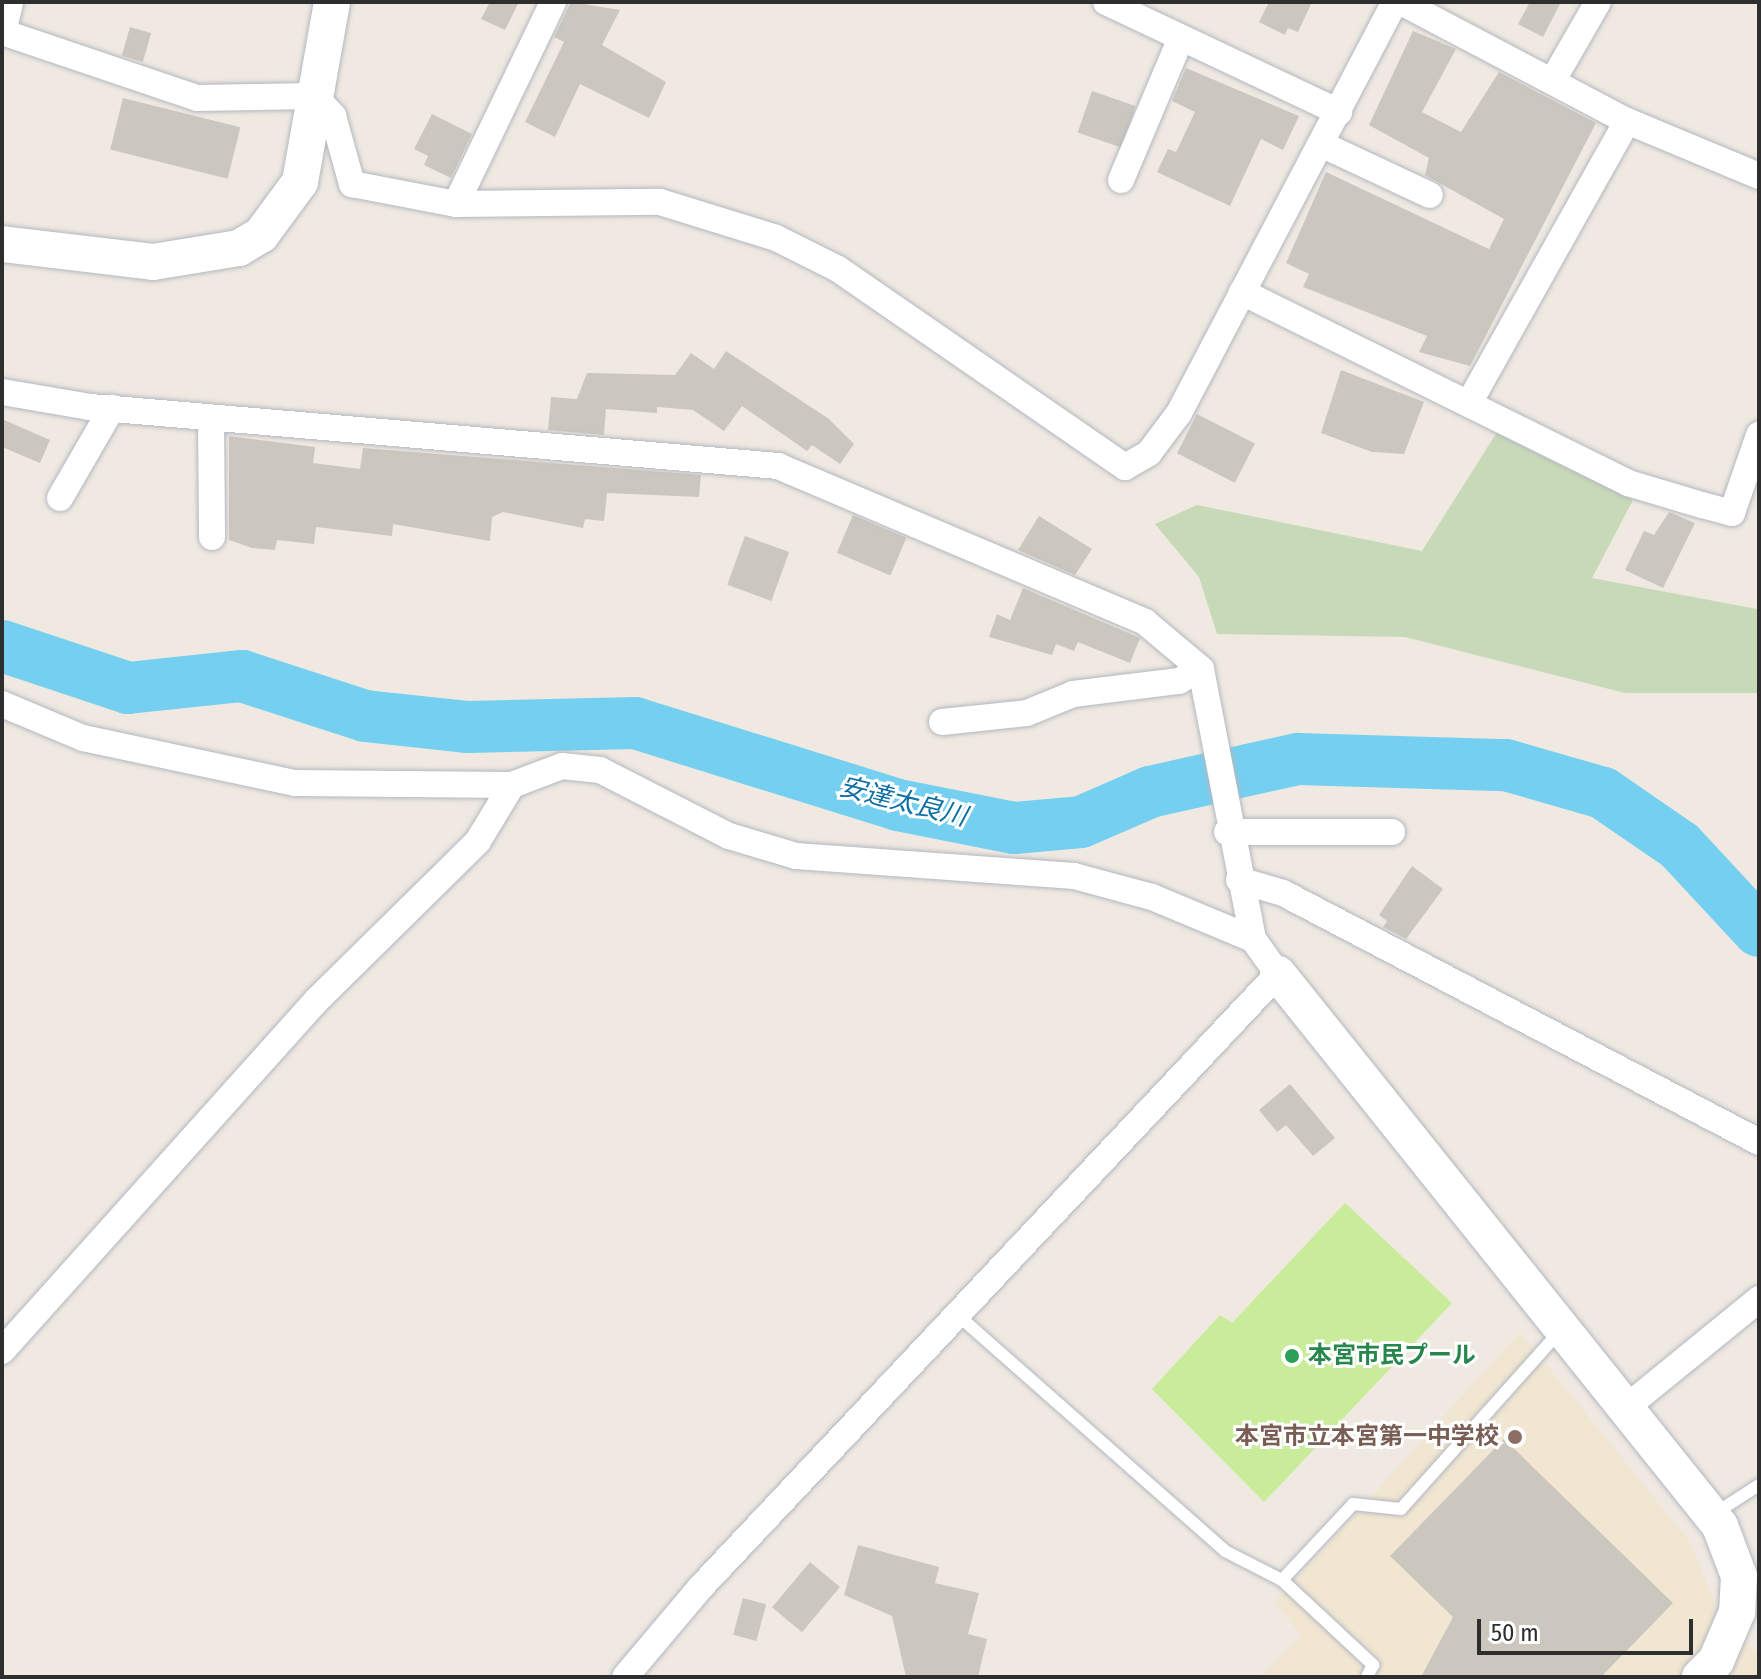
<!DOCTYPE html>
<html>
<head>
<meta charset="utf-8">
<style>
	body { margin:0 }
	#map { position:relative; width:1761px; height:1679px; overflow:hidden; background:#efe9e1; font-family:"Fira Sans Condensed","Noto Sans JP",sans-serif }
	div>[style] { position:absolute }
	.education>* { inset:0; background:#f0e6d1 }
	.cemetery>* { inset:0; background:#c8d9b8 }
	.pitch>* { inset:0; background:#c9ec9a }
	.river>* { height:52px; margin:-26px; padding:0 26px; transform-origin:26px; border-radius:26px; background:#75cff0 }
	.building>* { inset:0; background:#cbc7bf; transform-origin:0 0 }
	.roads { filter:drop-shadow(0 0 2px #b4b7c1) drop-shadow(0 0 2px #b4b7c1) }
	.lane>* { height:12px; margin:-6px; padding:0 6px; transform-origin:6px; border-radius:6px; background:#fff }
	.street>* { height:26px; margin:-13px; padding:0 13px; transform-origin:13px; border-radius:13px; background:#fff }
	.secondary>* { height:36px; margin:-18px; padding:0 18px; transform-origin:18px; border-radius:18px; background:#fff }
	.dots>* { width:22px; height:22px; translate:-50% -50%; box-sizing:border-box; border:4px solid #fff; border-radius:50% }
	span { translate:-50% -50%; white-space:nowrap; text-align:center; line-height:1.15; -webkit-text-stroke:6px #fff; paint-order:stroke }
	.leisure-label { font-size:24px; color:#27864d; font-weight:700 }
	.left { translate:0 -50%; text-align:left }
	.education-label { font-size:24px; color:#785e54; font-weight:700 }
	.right { translate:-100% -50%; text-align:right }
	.water-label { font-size:26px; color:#0d6fa3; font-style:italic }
	.frame { position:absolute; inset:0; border:4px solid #2e2e2e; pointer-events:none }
	.scale { position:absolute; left:1477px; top:1619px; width:216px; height:36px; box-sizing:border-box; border:4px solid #2e2e2e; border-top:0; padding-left:10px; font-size:24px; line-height:28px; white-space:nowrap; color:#2e2e2e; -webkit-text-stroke:6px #fff; paint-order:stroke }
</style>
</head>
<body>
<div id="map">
	<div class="education">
		<div style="clip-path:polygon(1520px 1332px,1690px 1542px,1719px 1614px,1759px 1655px,1759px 1677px,1260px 1677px,1301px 1635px,1275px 1603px)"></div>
	</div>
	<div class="cemetery">
		<div style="clip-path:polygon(1497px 432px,1633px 500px,1592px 578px,1757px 609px,1759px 693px,1625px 693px,1405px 637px,1217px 634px,1199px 577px,1155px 524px,1197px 505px,1422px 551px)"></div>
	</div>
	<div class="pitch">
		<div style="clip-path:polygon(1345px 1203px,1452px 1303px,1264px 1502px,1152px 1389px,1220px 1315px,1232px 1323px)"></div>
	</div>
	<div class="river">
		<div style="left:2px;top:646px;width:133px;rotate:18.4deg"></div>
		<div style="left:128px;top:688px;width:115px;rotate:-6deg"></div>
		<div style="left:242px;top:676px;width:129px;rotate:18deg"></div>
		<div style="left:365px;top:716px;width:104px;rotate:6.1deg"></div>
		<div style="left:468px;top:727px;width:167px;rotate:-1.4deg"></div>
		<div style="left:635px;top:723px;width:275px;rotate:17.3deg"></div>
		<div style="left:898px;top:805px;width:118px;rotate:11.2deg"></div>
		<div style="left:1014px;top:828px;width:67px;rotate:-5.1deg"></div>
		<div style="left:1081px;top:822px;width:75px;rotate:-23.5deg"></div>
		<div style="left:1150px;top:792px;width:152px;rotate:-12.6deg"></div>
		<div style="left:1298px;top:759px;width:208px;rotate:1.7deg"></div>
		<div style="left:1506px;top:765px;width:101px;rotate:16.1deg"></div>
		<div style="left:1603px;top:793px;width:93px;rotate:34.5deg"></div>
		<div style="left:1680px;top:846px;width:116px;rotate:47.1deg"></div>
	</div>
	<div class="building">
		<div style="clip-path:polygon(490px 2px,519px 2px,505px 30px,481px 19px)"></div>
		<div style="clip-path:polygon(571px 2px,620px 10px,602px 45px,666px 82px,649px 118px,580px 84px,555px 137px,525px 122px,564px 42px,554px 37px)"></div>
		<div style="clip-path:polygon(1269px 2px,1312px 2px,1298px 32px,1288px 28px,1285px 35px,1259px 22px)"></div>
		<div style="clip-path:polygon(1530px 2px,1561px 2px,1543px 37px,1518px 24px)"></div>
		<div style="left:130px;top:27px;width:22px;height:30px;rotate:16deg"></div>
		<div style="clip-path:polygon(1413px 31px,1456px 49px,1422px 112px,1461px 132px,1499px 72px,1596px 123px,1470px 366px,1419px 352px,1427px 336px,1303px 287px,1309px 274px,1286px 263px,1326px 172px,1489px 249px,1504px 219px,1425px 175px,1429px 158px,1369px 125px)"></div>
		<div style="clip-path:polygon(1186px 68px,1299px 116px,1283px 150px,1261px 139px,1230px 206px,1157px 172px,1168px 149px,1176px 152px,1195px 112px,1172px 101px)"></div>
		<div style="left:1092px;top:91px;width:46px;height:44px;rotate:19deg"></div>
		<div style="left:123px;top:98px;width:121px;height:53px;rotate:14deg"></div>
		<div style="clip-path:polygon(432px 114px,472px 134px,451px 178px,424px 165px,428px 156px,414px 149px)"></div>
		<div style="clip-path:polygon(726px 351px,829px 419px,854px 444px,840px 464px,812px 445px,807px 451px,742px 406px,724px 431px,693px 410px,657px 407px,657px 413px,606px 409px,604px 435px,548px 430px,551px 397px,577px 399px,587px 373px,675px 375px,691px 353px,714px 369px)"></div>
		<div style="clip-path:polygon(1341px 370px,1424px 402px,1404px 454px,1372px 452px,1321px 433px)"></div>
		<div style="left:1197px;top:414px;width:65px;height:44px;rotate:27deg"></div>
		<div style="clip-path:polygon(2px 419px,50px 440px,40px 463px,2px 447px)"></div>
		<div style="clip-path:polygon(229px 436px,315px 447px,313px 463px,360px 469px,363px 448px,701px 475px,699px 497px,607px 493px,604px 521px,585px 519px,583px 528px,503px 512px,492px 517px,490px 541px,393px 524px,392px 536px,316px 527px,314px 544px,277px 540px,275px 550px,252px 548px,229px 540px)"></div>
		<div style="clip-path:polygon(1669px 512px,1695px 523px,1663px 588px,1625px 570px,1644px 531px,1654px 535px)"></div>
		<div style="left:853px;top:515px;width:58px;height:41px;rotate:23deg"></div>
		<div style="clip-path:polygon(1039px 516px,1092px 549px,1075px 575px,1018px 550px)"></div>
		<div style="left:745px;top:536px;width:47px;height:52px;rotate:20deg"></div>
		<div style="clip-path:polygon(1023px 588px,1140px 638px,1130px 663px,1078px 642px,1074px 651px,1056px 644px,1052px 655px,989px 637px,997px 614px,1010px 620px)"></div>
		<div style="clip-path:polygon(1412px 866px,1443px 889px,1406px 939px,1383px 927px,1387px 921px,1379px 915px)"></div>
		<div style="clip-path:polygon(1290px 1084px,1335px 1138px,1313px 1156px,1286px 1125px,1277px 1132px,1259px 1110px)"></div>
		<div style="clip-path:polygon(1504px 1439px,1673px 1603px,1601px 1677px,1421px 1677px,1453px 1617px,1390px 1556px)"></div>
		<div style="clip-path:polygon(858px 1545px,939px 1567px,935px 1583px,979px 1593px,968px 1634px,987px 1639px,978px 1677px,906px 1677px,892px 1616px,844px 1595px)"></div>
		<div style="left:810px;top:1562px;width:39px;height:59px;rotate:40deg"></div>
		<div style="left:743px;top:1598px;width:24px;height:38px;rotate:15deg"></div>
	</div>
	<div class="roads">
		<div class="lane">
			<div style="left:961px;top:1318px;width:352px;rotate:41.4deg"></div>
			<div style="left:1225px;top:1551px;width:64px;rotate:27deg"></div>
			<div style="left:1282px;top:1580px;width:125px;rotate:43deg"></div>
			<div style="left:1373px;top:1665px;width:13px;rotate:117deg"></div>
			<div style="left:1714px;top:1514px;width:54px;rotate:-32.8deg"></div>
			<div style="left:1282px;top:1580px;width:104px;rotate:-46.9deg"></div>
			<div style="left:1353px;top:1504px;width:48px;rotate:5.9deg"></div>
			<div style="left:1401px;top:1509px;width:240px;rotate:-48.2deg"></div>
		</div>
		<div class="street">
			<div style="left:1106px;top:2px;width:258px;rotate:25.3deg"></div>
			<div style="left:1401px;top:2px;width:255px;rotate:27.8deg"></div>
			<div style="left:1627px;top:121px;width:143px;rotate:22.6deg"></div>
			<div style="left:2px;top:32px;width:206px;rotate:18.7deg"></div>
			<div style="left:197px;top:98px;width:117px;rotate:-1deg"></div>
			<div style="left:314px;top:96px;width:28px;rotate:46deg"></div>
			<div style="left:333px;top:116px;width:71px;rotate:74.4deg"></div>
			<div style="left:352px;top:184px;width:106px;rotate:10.9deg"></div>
			<div style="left:456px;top:204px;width:224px;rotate:-64.3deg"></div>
			<div style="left:3px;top:33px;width:32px;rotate:-77deg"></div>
			<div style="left:1553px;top:80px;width:90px;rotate:-60deg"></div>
			<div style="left:1321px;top:144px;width:120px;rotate:25.1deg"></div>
			<div style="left:1121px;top:180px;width:154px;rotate:-67.1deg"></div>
			<div style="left:456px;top:204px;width:204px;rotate:-0.6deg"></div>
			<div style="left:660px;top:202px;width:121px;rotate:17.2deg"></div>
			<div style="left:776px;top:238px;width:69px;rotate:26.6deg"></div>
			<div style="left:838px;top:269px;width:349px;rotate:34.6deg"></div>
			<div style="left:1125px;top:467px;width:28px;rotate:-30deg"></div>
			<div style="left:1149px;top:453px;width:50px;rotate:-53.1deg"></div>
			<div style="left:1179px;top:413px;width:464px;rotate:-62.3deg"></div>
			<div style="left:1242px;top:292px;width:431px;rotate:26.3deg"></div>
			<div style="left:1628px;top:483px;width:77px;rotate:16.6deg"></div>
			<div style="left:1702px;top:505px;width:31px;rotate:15deg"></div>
			<div style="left:1732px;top:513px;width:83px;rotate:-70.9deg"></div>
			<div style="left:2px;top:392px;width:89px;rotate:9.7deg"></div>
			<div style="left:90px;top:407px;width:691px;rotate:4.9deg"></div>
			<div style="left:778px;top:466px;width:399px;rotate:23deg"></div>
			<div style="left:1145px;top:622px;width:73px;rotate:40deg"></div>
			<div style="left:1201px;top:669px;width:275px;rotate:79.1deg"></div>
			<div style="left:1253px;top:939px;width:43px;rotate:54.5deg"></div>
			<div style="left:1278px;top:974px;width:843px;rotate:133.27deg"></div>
			<div style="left:700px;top:1588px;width:116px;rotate:130.1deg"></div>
			<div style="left:1469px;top:403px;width:323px;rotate:-60.7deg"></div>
			<div style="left:211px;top:418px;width:119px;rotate:89.5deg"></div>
			<div style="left:60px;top:498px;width:104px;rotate:-60deg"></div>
			<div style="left:2px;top:704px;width:88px;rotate:22.8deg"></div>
			<div style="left:83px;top:738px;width:217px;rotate:12deg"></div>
			<div style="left:295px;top:783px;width:217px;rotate:0.5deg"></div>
			<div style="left:942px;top:722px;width:85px;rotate:-6deg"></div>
			<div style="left:1027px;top:713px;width:50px;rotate:-22.4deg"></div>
			<div style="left:1073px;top:694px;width:107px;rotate:-7deg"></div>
			<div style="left:1179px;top:681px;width:25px;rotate:-29deg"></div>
			<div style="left:1227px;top:832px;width:165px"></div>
			<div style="left:1239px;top:880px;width:46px;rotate:16.5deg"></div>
			<div style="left:1283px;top:893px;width:537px;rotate:27.61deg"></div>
			<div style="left:2px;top:1351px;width:472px;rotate:-48.1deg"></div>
			<div style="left:317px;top:1000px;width:226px;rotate:-44.6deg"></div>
			<div style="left:478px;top:841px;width:66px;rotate:-58.7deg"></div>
			<div style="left:512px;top:785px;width:53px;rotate:-20.8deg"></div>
			<div style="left:562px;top:766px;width:38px;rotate:6deg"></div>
			<div style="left:600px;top:770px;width:145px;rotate:27.1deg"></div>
			<div style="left:729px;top:836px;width:70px;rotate:16.6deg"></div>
			<div style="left:796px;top:856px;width:279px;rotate:4.1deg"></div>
			<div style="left:1074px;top:876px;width:81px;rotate:15.1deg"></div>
			<div style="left:1152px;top:897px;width:109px;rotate:22.6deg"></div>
			<div style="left:1623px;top:1410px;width:176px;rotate:-39.2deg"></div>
		</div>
		<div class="secondary">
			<div style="left:2px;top:244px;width:152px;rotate:6.8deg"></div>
			<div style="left:153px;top:262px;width:87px;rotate:-9.2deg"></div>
			<div style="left:239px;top:248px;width:26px;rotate:-31deg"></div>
			<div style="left:261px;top:235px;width:66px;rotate:-53.7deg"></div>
			<div style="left:300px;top:182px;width:183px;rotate:-79.9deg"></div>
			<div style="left:1278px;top:974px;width:707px;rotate:51.31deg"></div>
			<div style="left:1720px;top:1526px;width:53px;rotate:69.2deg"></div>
			<div style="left:1739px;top:1576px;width:36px;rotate:93deg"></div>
			<div style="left:1737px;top:1612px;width:53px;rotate:113.2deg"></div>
			<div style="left:1716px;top:1661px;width:23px;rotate:135deg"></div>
		</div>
	</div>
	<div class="dots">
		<div style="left:1292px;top:1356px;background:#2e9e5b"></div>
		<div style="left:1515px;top:1437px;background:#8d6e63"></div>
	</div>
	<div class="leisure-label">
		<span class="left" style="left:1308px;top:1356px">本宮市民プール</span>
	</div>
	<div class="education-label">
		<span class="right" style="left:1499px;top:1437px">本宮市立本宮第一中学校</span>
	</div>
	<div class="water-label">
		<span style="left:903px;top:802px;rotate:14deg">安達太良川</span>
	</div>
	<div class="frame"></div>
	<div class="scale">50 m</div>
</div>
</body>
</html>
